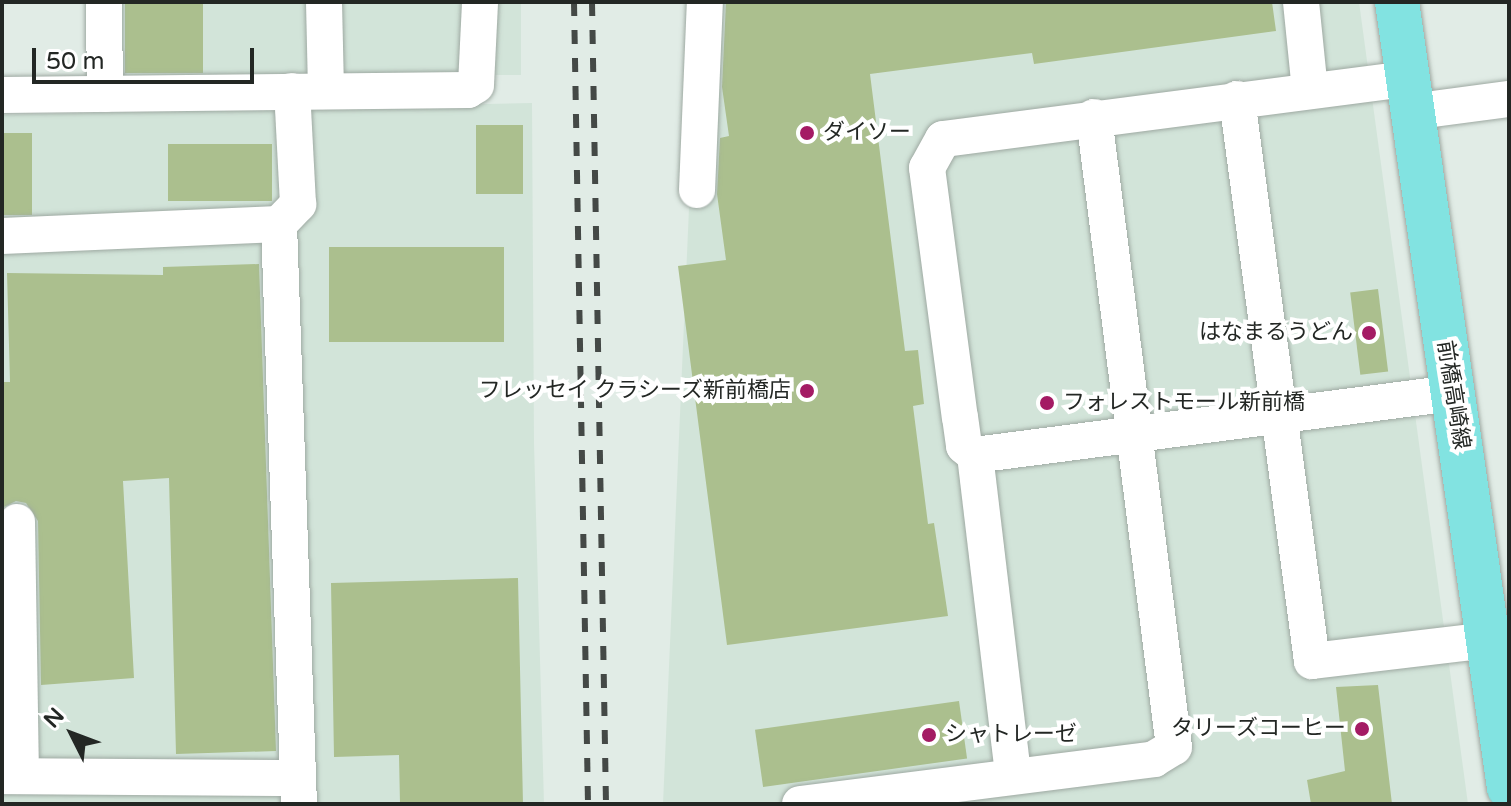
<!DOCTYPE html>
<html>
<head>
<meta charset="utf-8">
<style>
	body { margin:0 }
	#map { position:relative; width:1511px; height:806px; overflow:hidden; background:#e1ece6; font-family:"Varela Round","Noto Sans JP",sans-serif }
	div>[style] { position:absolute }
	.built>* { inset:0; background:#d2e4d9; transform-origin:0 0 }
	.building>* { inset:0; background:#abbf8e; transform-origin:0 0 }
	.roads { filter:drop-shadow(0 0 2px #9ea9a2) drop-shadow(0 0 2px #9ea9a2) }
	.minor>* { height:36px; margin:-18px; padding:0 18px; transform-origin:18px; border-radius:18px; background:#fff }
	.major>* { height:44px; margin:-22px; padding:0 22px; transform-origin:22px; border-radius:22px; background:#82e3e1 }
	.rail>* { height:6px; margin-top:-3px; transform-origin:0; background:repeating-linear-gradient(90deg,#444946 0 14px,transparent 0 28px) }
	.dots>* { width:22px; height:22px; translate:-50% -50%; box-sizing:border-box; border:4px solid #fff; border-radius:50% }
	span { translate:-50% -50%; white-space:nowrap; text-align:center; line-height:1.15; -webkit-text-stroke:8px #fff; paint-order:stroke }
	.poi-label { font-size:22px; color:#232724 }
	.left { translate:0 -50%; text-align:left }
	.right { translate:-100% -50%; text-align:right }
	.street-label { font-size:22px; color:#232724 }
	.frame { position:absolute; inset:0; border:4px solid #232724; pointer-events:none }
	.north { position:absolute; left:32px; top:694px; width:80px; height:80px; -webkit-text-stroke:6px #fff; paint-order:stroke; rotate:312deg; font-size:22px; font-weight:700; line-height:32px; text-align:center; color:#232724 }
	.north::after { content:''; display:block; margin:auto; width:28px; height:36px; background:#232724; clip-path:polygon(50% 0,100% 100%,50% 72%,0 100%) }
	.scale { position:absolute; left:32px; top:48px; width:222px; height:36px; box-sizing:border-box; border:4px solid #232724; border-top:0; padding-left:10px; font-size:24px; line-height:28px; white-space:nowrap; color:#232724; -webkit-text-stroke:6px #fff; paint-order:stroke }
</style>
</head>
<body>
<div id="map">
	<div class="built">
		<div style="left:116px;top:2px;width:405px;height:73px"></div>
		<div style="clip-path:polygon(698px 2px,1359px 2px,1468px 804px,663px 804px)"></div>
		<div style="clip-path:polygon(532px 103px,534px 443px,544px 804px,2px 804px,2px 115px)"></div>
	</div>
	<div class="building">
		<div style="left:125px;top:2px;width:78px;height:71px"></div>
		<div style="clip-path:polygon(726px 2px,1272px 2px,1276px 31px,1034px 64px,1032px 53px,870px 74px,905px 351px,918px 350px,924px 404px,913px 406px,928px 524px,934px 523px,948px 616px,727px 645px,678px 266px,726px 260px,717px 194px,720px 138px,729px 136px,722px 87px)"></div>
		<div style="left:476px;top:125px;width:47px;height:69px"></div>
		<div style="left:2px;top:133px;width:30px;height:82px"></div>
		<div style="left:272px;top:144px;width:57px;height:104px;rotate:90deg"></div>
		<div style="left:329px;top:247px;width:175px;height:95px"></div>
		<div style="clip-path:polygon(259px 264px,276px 751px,176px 754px,169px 478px,123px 481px,134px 678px,41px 685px,38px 521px,26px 503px,16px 501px,2px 508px,2px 382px,10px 382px,7px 273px,163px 275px,163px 267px)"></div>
		<div style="left:1378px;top:289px;width:83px;height:28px;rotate:83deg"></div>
		<div style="clip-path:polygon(518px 578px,523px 804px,400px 804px,399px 755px,334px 757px,331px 583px)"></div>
		<div style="clip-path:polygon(1378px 685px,1392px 804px,1311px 804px,1307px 780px,1345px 771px,1336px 687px)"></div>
		<div style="left:959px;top:701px;width:58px;height:206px;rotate:82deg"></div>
	</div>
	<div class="roads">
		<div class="minor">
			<div style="left:104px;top:2px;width:92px;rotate:89.4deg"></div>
			<div style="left:324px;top:2px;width:89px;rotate:88.7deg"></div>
			<div style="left:1301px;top:2px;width:88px;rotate:84.2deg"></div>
			<div style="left:1406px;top:79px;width:467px;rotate:172.6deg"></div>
			<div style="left:943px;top:139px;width:33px;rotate:119deg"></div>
			<div style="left:927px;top:168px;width:251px;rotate:82.5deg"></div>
			<div style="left:960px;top:417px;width:29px;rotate:82deg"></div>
			<div style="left:964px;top:446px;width:14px;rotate:39deg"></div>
			<div style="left:975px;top:455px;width:481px;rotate:-7.4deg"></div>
			<div style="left:2px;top:95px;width:466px;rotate:-0.6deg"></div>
			<div style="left:468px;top:90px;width:9px;rotate:-32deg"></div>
			<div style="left:476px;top:85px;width:83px;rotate:-87.2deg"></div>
			<div style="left:1237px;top:99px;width:567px;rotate:82.4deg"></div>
			<div style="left:1312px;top:661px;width:178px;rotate:-6.8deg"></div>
			<div style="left:1411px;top:112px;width:99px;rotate:-7.6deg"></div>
			<div style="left:697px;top:190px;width:188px;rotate:-87.6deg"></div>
			<div style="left:279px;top:224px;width:580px;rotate:88.03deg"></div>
			<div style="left:2px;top:236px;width:277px;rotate:-2.5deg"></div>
			<div style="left:279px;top:224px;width:28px;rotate:-46deg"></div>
			<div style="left:298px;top:204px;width:113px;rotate:-93deg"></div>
			<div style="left:975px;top:455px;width:323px;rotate:83.2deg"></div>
			<div style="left:17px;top:522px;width:253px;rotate:89.1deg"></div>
			<div style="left:2px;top:776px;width:294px;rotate:0.4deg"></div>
			<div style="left:800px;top:804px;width:357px;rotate:-7.2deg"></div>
			<div style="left:1154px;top:759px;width:23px;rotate:-31deg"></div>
			<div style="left:1174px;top:747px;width:635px;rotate:-97.24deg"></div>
		</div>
		<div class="major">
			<div style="left:1397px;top:2px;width:794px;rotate:81.89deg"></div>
		</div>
	</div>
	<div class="rail">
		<div style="left:574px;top:2px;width:802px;rotate:89deg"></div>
		<div style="left:592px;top:2px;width:802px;rotate:89deg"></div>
	</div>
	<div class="dots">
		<div style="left:807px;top:133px;background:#a41b64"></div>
		<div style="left:1369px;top:333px;background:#a41b64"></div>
		<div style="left:807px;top:391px;background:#a41b64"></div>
		<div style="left:1047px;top:403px;background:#a41b64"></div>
		<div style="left:1362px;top:729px;background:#a41b64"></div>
		<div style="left:929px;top:735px;background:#a41b64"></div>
	</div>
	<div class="poi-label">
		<span class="left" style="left:823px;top:133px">ダイソー</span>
		<span class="right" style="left:1353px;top:333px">はなまるうどん</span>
		<span class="right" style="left:791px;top:391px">フレッセイ クラシーズ新前橋店</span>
		<span class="left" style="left:1063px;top:403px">フォレストモール新前橋</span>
		<span class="right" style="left:1346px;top:729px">タリーズコーヒー</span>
		<span class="left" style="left:945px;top:735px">シャトレーゼ</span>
	</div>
	<div class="street-label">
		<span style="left:1453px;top:395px;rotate:81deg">前橋高崎線</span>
	</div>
	<div class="frame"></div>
	<div class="north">N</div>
	<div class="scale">50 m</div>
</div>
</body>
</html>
